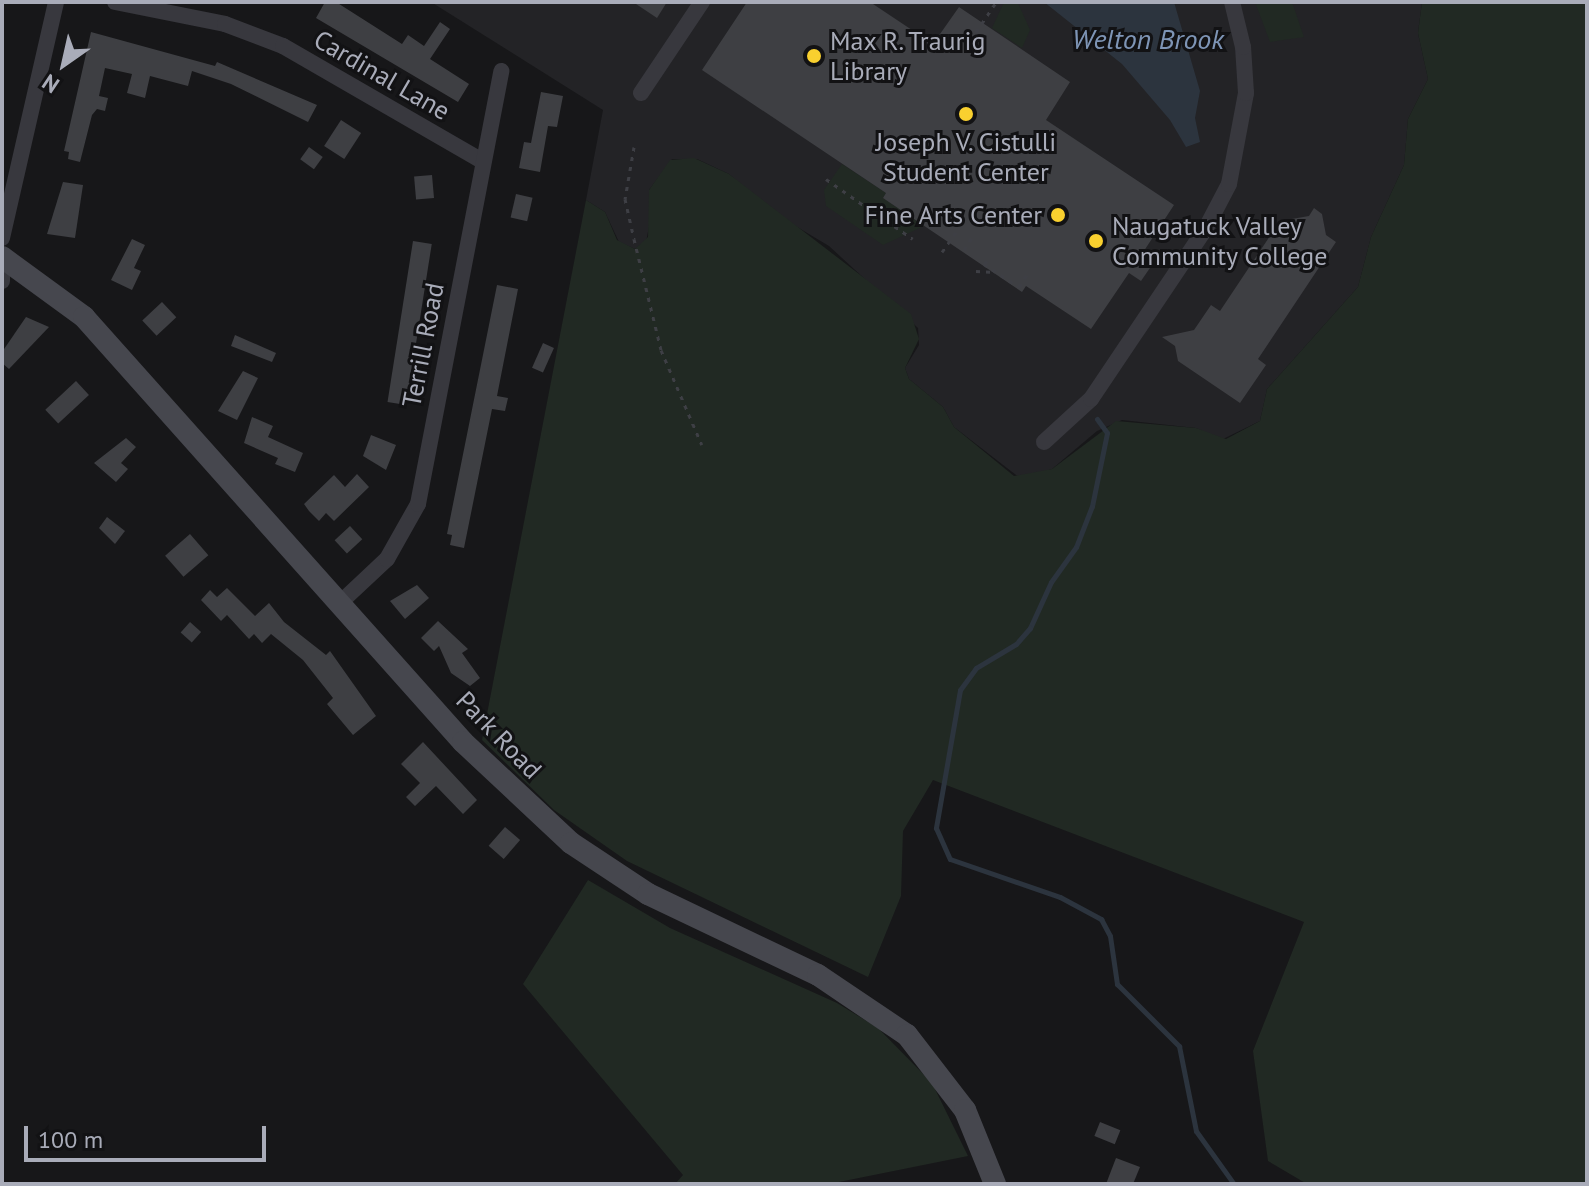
<!DOCTYPE html>
<html>
<head>
<meta charset="utf-8">
<style>
	body { margin:0 }
	#map { position:relative; width:1589px; height:1186px; overflow:hidden; background:#171719; font-family:"PT Sans",sans-serif }
	div>[style] { position:absolute }
	.built>* { inset:0; background:#232326 }
	.green>* { inset:0; background:#212923 }
	.water>* { inset:0; background:#2c343e }
	.stream>* { height:5px; margin:-2.5px; padding:0 2.5px; transform-origin:2.5px; border-radius:2.5px; background:#2c343e }
	.building>* { inset:0; background:#3e3f43; transform-origin:0 0 }
	.path>* { height:3px; margin-top:-1.5px; transform-origin:0; background:repeating-linear-gradient(90deg,#3e3f45 0 4px,transparent 0 10px) }
	.path>.ring { margin:-1.5px; padding:0; box-sizing:content-box; background:none; border:3px solid #3e3f45; border-radius:50% }
	.street>* { height:16px; margin:-8px; padding:0 8px; transform-origin:8px; border-radius:8px; background:#38383e }
	.secondary>* { height:22px; margin:-11px; padding:0 11px; transform-origin:11px; border-radius:11px; background:#46474e }
	.dots>* { width:22px; height:22px; translate:-50% -50%; box-sizing:border-box; border:4px solid #121214; border-radius:50% }
	span { translate:-50% -50%; white-space:nowrap; text-align:center; line-height:1.15; -webkit-text-stroke:6px #121214; paint-order:stroke }
	.poi-label { font-size:26px; color:#a9acb9 }
	.left { translate:0 -50%; text-align:left }
	.right { translate:-100% -50%; text-align:right }
	.street-label { font-size:26px; color:#a9acb9 }
	.water-label { font-size:28px; color:#7e95b6; font-style:italic }
	.frame { position:absolute; inset:0; border:4px solid #a9acb9; pointer-events:none }
	.north { position:absolute; left:24px; top:24px; width:80px; height:80px; -webkit-text-stroke:6px #121214; paint-order:stroke; rotate:214deg; font-size:22px; font-weight:700; line-height:32px; text-align:center; color:#a9acb9 }
	.north::after { content:''; display:block; margin:auto; width:28px; height:36px; background:#a9acb9; clip-path:polygon(50% 0,100% 100%,50% 72%,0 100%) }
	.scale { position:absolute; left:24px; top:1126px; width:242px; height:36px; box-sizing:border-box; border:4px solid #a9acb9; border-top:0; padding-left:10px; font-size:24px; line-height:28px; white-space:nowrap; color:#a9acb9; -webkit-text-stroke:6px #121214; paint-order:stroke }
</style>
</head>
<body>
<div id="map">
	<div class="built">
		<div style="clip-path:polygon(431px 2px,1422px 2px,1418px 33px,1428px 79px,1408px 119px,1404px 165px,1371px 237px,1358px 287px,1267px 389px,1260px 421px,1221px 440px,1196px 428px,1122px 420px,1097px 431px,1052px 469px,1020px 478px,954px 427px,943px 407px,909px 379px,905px 368px,919px 345px,918px 328px,829px 246px,772px 212px,729px 174px,697px 159px,672px 159px,649px 190px,652px 211px,646px 242px,635px 249px,619px 242px,605px 212px,586px 200px,603px 110px)"></div>
	</div>
	<div class="green">
		<div style="clip-path:polygon(1004px 2px,1018px 3px,1030px 30px,1022px 48px,992px 28px)"></div>
		<div style="clip-path:polygon(1255px 2px,1292px 2px,1304px 37px,1270px 42px)"></div>
		<div style="clip-path:polygon(1422px 2px,1587px 2px,1587px 1184px,1307px 1184px,1268px 1161px,1253px 1051px,1304px 922px,933px 780px,903px 831px,901px 896px,868px 977px,627px 861px,554px 810px,482px 740px,586px 200px,605px 212px,617px 240px,635px 249px,648px 237px,649px 190px,670px 160px,694px 158px,729px 174px,911px 314px,919px 339px,905px 368px,909px 379px,943px 407px,954px 427px,1014px 476px,1052px 469px,1116px 421px,1196px 428px,1226px 439px,1260px 421px,1267px 389px,1358px 287px,1371px 237px,1404px 165px,1408px 119px,1428px 79px,1418px 33px)"></div>
		<div style="clip-path:polygon(842px 164px,886px 193px,883px 198px,924px 226px,883px 245px,826px 206px,824px 190px)"></div>
		<div style="clip-path:polygon(588px 880px,670px 928px,837px 1003px,878px 1028px,932px 1083px,968px 1156px,829px 1184px,675px 1184px,683px 1175px,523px 984px)"></div>
	</div>
	<div class="water">
		<div style="clip-path:polygon(1044px 2px,1174px 2px,1200px 91px,1195px 118px,1200px 142px,1186px 147px,1170px 120px,1122px 64px)"></div>
	</div>
	<div class="stream">
		<div style="left:1097px;top:419px;width:17px;rotate:54deg"></div>
		<div style="left:1107px;top:433px;width:75px;rotate:101.6deg"></div>
		<div style="left:1092px;top:506px;width:44px;rotate:111.3deg"></div>
		<div style="left:1076px;top:547px;width:43px;rotate:125.5deg"></div>
		<div style="left:1051px;top:582px;width:51px;rotate:114.5deg"></div>
		<div style="left:1030px;top:628px;width:21px;rotate:131deg"></div>
		<div style="left:1016px;top:644px;width:47px;rotate:149deg"></div>
		<div style="left:976px;top:668px;width:27px;rotate:126deg"></div>
		<div style="left:960px;top:690px;width:140px;rotate:99.9deg"></div>
		<div style="left:936px;top:828px;width:34px;rotate:66deg"></div>
		<div style="left:950px;top:859px;width:116px;rotate:19.1deg"></div>
		<div style="left:1060px;top:897px;width:47px;rotate:28.2deg"></div>
		<div style="left:1101px;top:919px;width:19px;rotate:62deg"></div>
		<div style="left:1110px;top:936px;width:49px;rotate:81.7deg"></div>
		<div style="left:1117px;top:984px;width:88px;rotate:45deg"></div>
		<div style="left:1179px;top:1046px;width:87px;rotate:78.7deg"></div>
		<div style="left:1196px;top:1131px;width:65px;rotate:54.4deg"></div>
	</div>
	<div class="building">
		<div style="clip-path:polygon(325px 2px,336px 2px,402px 44px,408px 35px,424px 46px,440px 22px,450px 29px,430px 59px,469px 84px,458px 102px,316px 18px)"></div>
		<div style="clip-path:polygon(633px 2px,667px 2px,657px 18px)"></div>
		<div style="clip-path:polygon(747px 2px,870px 2px,933px 44px,959px 7px,1070px 82px,1046px 120px,1174px 205px,1140px 257px,1152px 265px,1141px 281px,1129px 273px,1091px 329px,1026px 286px,1022px 292px,883px 198px,886px 193px,702px 70px)"></div>
		<div style="clip-path:polygon(91px 32px,215px 66px,217px 62px,317px 105px,308px 122px,231px 84px,192px 71px,188px 86px,150px 76px,145px 98px,127px 93px,132px 74px,105px 68px,99px 96px,108px 98px,105px 111px,97px 109px,92px 115px,80px 162px,68px 159px,69px 152px,64px 151px)"></div>
		<div style="clip-path:polygon(541px 92px,563px 96px,557px 127px,548px 126px,540px 172px,519px 168px,524px 142px,531px 143px)"></div>
		<div style="left:341px;top:120px;width:24px;height:31px;rotate:33deg"></div>
		<div style="left:309px;top:147px;width:17px;height:15px;rotate:36deg"></div>
		<div style="left:432px;top:175px;width:23px;height:18px;rotate:85deg"></div>
		<div style="clip-path:polygon(63px 182px,83px 185px,75px 238px,47px 234px)"></div>
		<div style="left:516px;top:194px;width:17px;height:24px;rotate:13deg"></div>
		<div style="clip-path:polygon(1314px 208px,1322px 214px,1326px 235px,1336px 242px,1258px 359px,1266px 365px,1240px 403px,1178px 361px,1175px 346px,1162px 337px,1194px 330px,1211px 305px,1220px 311px,1280px 221px,1309px 216px)"></div>
		<div style="clip-path:polygon(132px 239px,145px 245px,134px 268px,141px 271px,132px 290px,111px 280px)"></div>
		<div style="left:413px;top:241px;width:19px;height:163px;rotate:9deg"></div>
		<div style="clip-path:polygon(497px 285px,518px 289px,497px 396px,508px 398px,505px 411px,492px 409px,464px 548px,450px 545px,452px 535px,447px 534px)"></div>
		<div style="left:162px;top:302px;width:21px;height:27px;rotate:47deg"></div>
		<div style="clip-path:polygon(26px 317px,49px 327px,9px 369px,2px 363px,2px 352px)"></div>
		<div style="clip-path:polygon(235px 335px,276px 353px,272px 362px,231px 346px)"></div>
		<div style="left:543px;top:343px;width:12px;height:27px;rotate:24deg"></div>
		<div style="clip-path:polygon(243px 371px,258px 378px,237px 420px,218px 411px)"></div>
		<div style="left:76px;top:381px;width:19px;height:42px;rotate:47deg"></div>
		<div style="clip-path:polygon(252px 417px,273px 426px,268px 437px,303px 453px,295px 472px,275px 464px,278px 458px,244px 443px)"></div>
		<div style="clip-path:polygon(371px 435px,396px 445px,386px 470px,363px 456px)"></div>
		<div style="clip-path:polygon(126px 438px,136px 447px,121px 463px,128px 469px,116px 482px,94px 463px)"></div>
		<div style="clip-path:polygon(357px 474px,369px 487px,334px 521px,326px 513px,319px 521px,309px 511px,304px 504px,334px 475px,345px 487px)"></div>
		<div style="clip-path:polygon(107px 517px,125px 531px,115px 544px,99px 528px)"></div>
		<div style="left:350px;top:526px;width:18px;height:21px;rotate:47deg"></div>
		<div style="left:190px;top:534px;width:28px;height:33px;rotate:49deg"></div>
		<div style="clip-path:polygon(417px 585px,429px 598px,405px 619px,390px 601px)"></div>
		<div style="clip-path:polygon(227px 588px,255px 616px,269px 603px,284px 622px,326px 655px,330px 651px,376px 716px,353px 735px,327px 704px,333px 698px,303px 660px,271px 634px,262px 643px,254px 634px,249px 639px,227px 615px,221px 621px,201px 600px,210px 590px,217px 597px)"></div>
		<div style="clip-path:polygon(438px 621px,468px 649px,462px 653px,480px 678px,470px 686px,451px 673px,439px 646px,434px 651px,421px 638px)"></div>
		<div style="left:190px;top:622px;width:15px;height:14px;rotate:42deg"></div>
		<div style="clip-path:polygon(423px 742px,477px 800px,463px 814px,436px 786px,415px 806px,406px 797px,420px 783px,401px 764px)"></div>
		<div style="left:505px;top:827px;width:20px;height:25px;rotate:41deg"></div>
		<div style="left:1100px;top:1122px;width:22px;height:15px;rotate:22deg"></div>
		<div style="clip-path:polygon(1116px 1158px,1140px 1167px,1133px 1184px,1106px 1184px)"></div>
	</div>
	<div class="path">
		<div style="left:976px;top:32px;width:36px;rotate:-56deg"></div>
		<div style="left:634px;top:147px;width:53px;rotate:99.8deg"></div>
		<div style="left:625px;top:199px;width:41px;rotate:77.3deg"></div>
		<div style="left:634px;top:239px;width:114px;rotate:76.3deg"></div>
		<div style="left:661px;top:350px;width:103px;rotate:66.7deg"></div>
		<div style="left:826px;top:179px;width:52px;rotate:34.9deg"></div>
		<div class="ring" style="left:868.5px;top:205.5px;width:8px;height:8px"></div>
		<div style="left:878px;top:215px;width:42px;rotate:34.4deg"></div>
		<div style="left:930px;top:228px;width:16px;rotate:-55deg"></div>
		<div style="left:964px;top:250px;width:15px;rotate:-58deg"></div>
		<div style="left:942px;top:252px;width:29px;rotate:-55deg"></div>
		<div style="left:987px;top:261px;width:4px;rotate:135deg"></div>
		<div style="left:984px;top:264px;width:42px;rotate:33.3deg"></div>
		<div style="left:1019px;top:287px;width:19px;rotate:-58deg"></div>
		<div style="left:976px;top:271px;width:19px;rotate:3deg"></div>
	</div>
	<div class="street">
		<div style="left:115px;top:2px;width:112px;rotate:11.3deg"></div>
		<div style="left:225px;top:24px;width:62px;rotate:20.8deg"></div>
		<div style="left:283px;top:46px;width:230px;rotate:30deg"></div>
		<div style="left:641px;top:93px;width:110px;rotate:-56.2deg"></div>
		<div style="left:2px;top:238px;width:242px;rotate:-77.1deg"></div>
		<div style="left:2px;top:266px;width:15px;rotate:90deg"></div>
		<div style="left:1044px;top:442px;width:64px;rotate:-42.5deg"></div>
		<div style="left:1091px;top:399px;width:206px;rotate:-56.1deg"></div>
		<div style="left:1206px;top:228px;width:50px;rotate:-62.4deg"></div>
		<div style="left:1229px;top:184px;width:93px;rotate:-79.4deg"></div>
		<div style="left:1246px;top:93px;width:46px;rotate:-93.7deg"></div>
		<div style="left:1243px;top:47px;width:46px;rotate:-103.7deg"></div>
		<div style="left:341px;top:602px;width:63px;rotate:-43.1deg"></div>
		<div style="left:387px;top:559px;width:63px;rotate:-60.6deg"></div>
		<div style="left:418px;top:504px;width:441px;rotate:-79.1deg"></div>
	</div>
	<div class="secondary">
		<div style="left:2px;top:257px;width:102px;rotate:36.2deg"></div>
		<div style="left:84px;top:317px;width:569px;rotate:48.27deg"></div>
		<div style="left:463px;top:742px;width:148px;rotate:43.1deg"></div>
		<div style="left:571px;top:843px;width:92px;rotate:33.5deg"></div>
		<div style="left:648px;top:894px;width:188px;rotate:25.5deg"></div>
		<div style="left:818px;top:975px;width:107px;rotate:34deg"></div>
		<div style="left:907px;top:1035px;width:95px;rotate:52.3deg"></div>
		<div style="left:965px;top:1110px;width:80px;rotate:67.9deg"></div>
	</div>
	<div class="dots">
		<div style="left:814px;top:56px;background:#f9d02f"></div>
		<div style="left:966px;top:114px;background:#f9d02f"></div>
		<div style="left:1058px;top:215px;background:#f9d02f"></div>
		<div style="left:1096px;top:241px;background:#f9d02f"></div>
	</div>
	<div class="poi-label">
		<span class="left" style="left:830px;top:56px">Max R. Traurig<br>Library</span>
		<span style="left:966px;top:157px">Joseph V. Cistulli<br>Student Center</span>
		<span class="right" style="left:1042px;top:215px">Fine Arts Center</span>
		<span class="left" style="left:1112px;top:241px">Naugatuck Valley<br>Community College</span>
	</div>
	<div class="street-label">
		<span style="left:382px;top:75px;rotate:30deg">Cardinal Lane</span>
		<span style="left:423px;top:345px;rotate:-79deg">Terrill Road</span>
		<span style="left:499px;top:735px;rotate:46deg">Park Road</span>
	</div>
	<div class="water-label">
		<span style="left:1148px;top:39px">Welton Brook</span>
	</div>
	<div class="frame"></div>
	<div class="north">N</div>
	<div class="scale">100 m</div>
</div>
</body>
</html>
